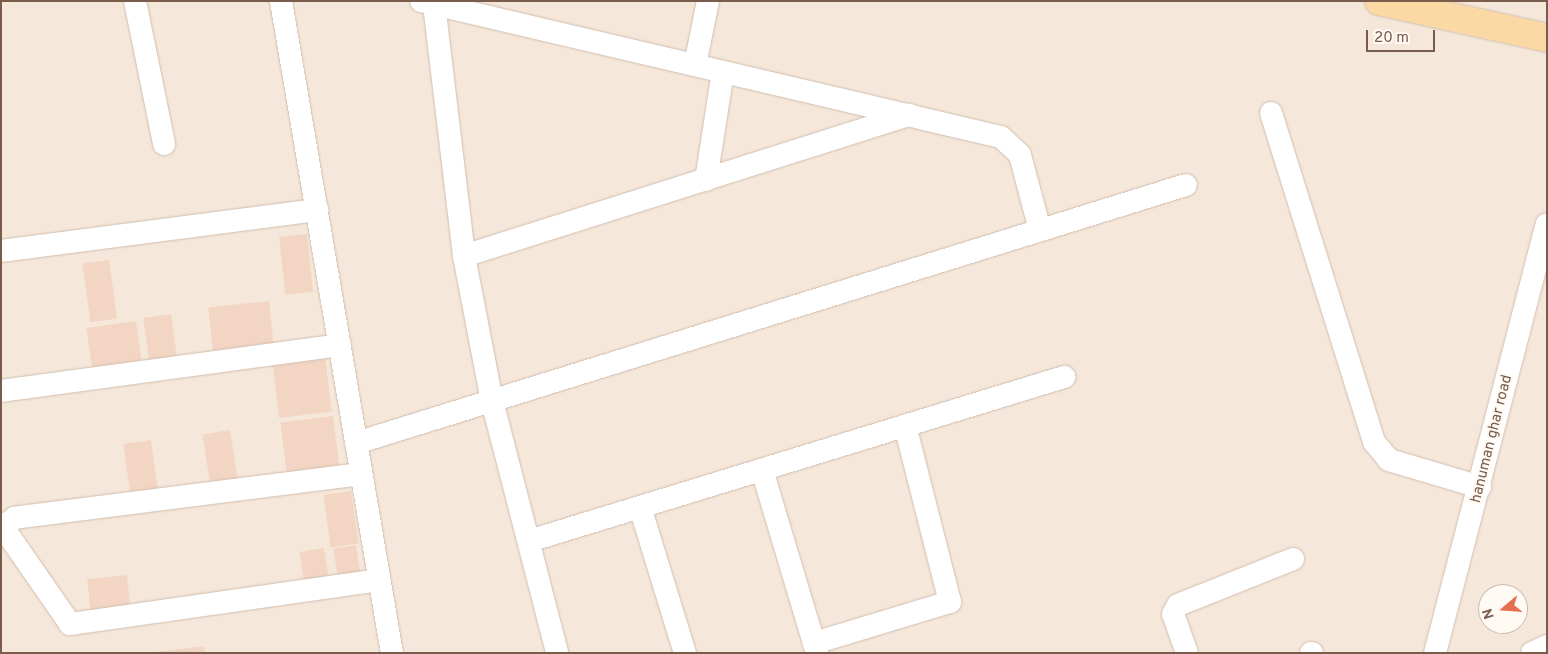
<!DOCTYPE html>
<html>
<head>
<meta charset="utf-8">
<style>
	body { margin:0 }
	#map { position:relative; width:1548px; height:654px; overflow:hidden; background:#fdf6ec; font-family:Overpass,sans-serif }
	div>[style] { position:absolute }
	.residential>* { inset:0; background:#f5e8da }
	.building>* { inset:0; background:#f3d5c3; transform-origin:0 0 }
	.roads { filter:drop-shadow(0 0 1px #d1beb0) drop-shadow(0 0 1px #d1beb0) }
	.minor>* { height:22px; margin:-11px; padding:0 11px; transform-origin:11px; border-radius:11px; background:#fff }
	.major>* { height:28px; margin:-14px; padding:0 14px; transform-origin:14px; border-radius:14px; background:#fbd9a5 }
	span { translate:-50% -50%; white-space:nowrap; text-align:center; line-height:1.15; -webkit-text-stroke:4.5px #fffaf3; paint-order:stroke }
	.street-label { font-size:15px; color:#7a5c4d }
	.frame { position:absolute; inset:0; border:2px solid #7a5c4d; pointer-events:none }
	.north { position:absolute; left:1478px; top:584px; width:50px; height:50px; box-sizing:border-box; background:#fffaf3; border:1px solid #cabbb1; border-radius:50%; rotate:252deg; font-size:14px; font-weight:700; line-height:20px; text-align:center; color:#7a5c4d }
	.north::after { content:''; display:block; margin:auto; width:18px; height:22px; background:#e76f51; clip-path:polygon(50% 0,100% 100%,50% 72%,0 100%) }
	.scale { position:absolute; left:1366px; top:30px; width:69px; height:22px; box-sizing:border-box; border:2px solid #7a5c4d; border-top:0; padding-left:6px; font-size:15px; line-height:18px; white-space:nowrap; color:#7a5c4d; -webkit-text-stroke:4px #fffaf3; paint-order:stroke }
</style>
</head>
<body>
<div id="map">
	<div class="residential">
		<div style="clip-path:polygon(evenodd,1px 1px,1547px 1px,1547px 653px,1px 653px,1px 1px,1488px 594px,1518px 594px,1518px 624px,1488px 624px,1488px 594px)"></div>
	</div>
	<div class="building">
		<div style="left:307px;top:234px;width:58px;height:28px;rotate:84deg"></div>
		<div style="left:109px;top:260px;width:59px;height:27px;rotate:82deg"></div>
		<div style="left:269px;top:301px;width:47px;height:61px;rotate:84deg"></div>
		<div style="left:171px;top:314px;width:53px;height:28px;rotate:82deg"></div>
		<div style="left:136px;top:321px;width:49px;height:50px;rotate:82deg"></div>
		<div style="left:325px;top:356px;width:56px;height:53px;rotate:83deg"></div>
		<div style="left:333px;top:416px;width:56px;height:53px;rotate:83deg"></div>
		<div style="left:230px;top:430px;width:53px;height:28px;rotate:81deg"></div>
		<div style="left:151px;top:440px;width:52px;height:28px;rotate:82deg"></div>
		<div style="left:351px;top:491px;width:53px;height:28px;rotate:82deg"></div>
		<div style="left:356px;top:545px;width:37px;height:23px;rotate:81deg"></div>
		<div style="left:324px;top:548px;width:38px;height:25px;rotate:81deg"></div>
		<div style="left:127px;top:575px;width:40px;height:40px;rotate:84deg"></div>
		<div style="clip-path:polygon(204px 646px,205px 653px,157px 653px,157px 652px)"></div>
	</div>
	<div class="roads">
		<div class="minor">
			<div style="left:135px;top:1px;width:146px;rotate:78.5deg"></div>
			<div style="left:281px;top:1px;width:661px;rotate:80.34deg"></div>
			<div style="left:421px;top:1px;width:596px;rotate:13.2deg"></div>
			<div style="left:1001px;top:137px;width:26px;rotate:43deg"></div>
			<div style="left:1020px;top:155px;width:78px;rotate:75.1deg"></div>
			<div style="left:434px;top:4px;width:254px;rotate:83.2deg"></div>
			<div style="left:464px;top:256px;width:148px;rotate:79.1deg"></div>
			<div style="left:492px;top:401px;width:260px;rotate:75.5deg"></div>
			<div style="left:695px;top:65px;width:65px;rotate:-78.5deg"></div>
			<div style="left:1271px;top:113px;width:345px;rotate:72.6deg"></div>
			<div style="left:1374px;top:442px;width:23px;rotate:50deg"></div>
			<div style="left:1389px;top:460px;width:95px;rotate:16.5deg"></div>
			<div style="left:706px;top:180px;width:109px;rotate:-81.1deg"></div>
			<div style="left:1px;top:251px;width:319px;rotate:-7.4deg"></div>
			<div style="left:464px;top:256px;width:467px;rotate:-17.6deg"></div>
			<div style="left:1px;top:391px;width:342px;rotate:-7.7deg"></div>
			<div style="left:356px;top:443px;width:869px;rotate:-17.27deg"></div>
			<div style="left:762px;top:470px;width:191px;rotate:73.3deg"></div>
			<div style="left:361px;top:474px;width:349px;rotate:172.8deg"></div>
			<div style="left:15px;top:518px;width:11px;rotate:146deg"></div>
			<div style="left:6px;top:524px;width:6px;rotate:99deg"></div>
			<div style="left:5px;top:530px;width:114px;rotate:55.3deg"></div>
			<div style="left:70px;top:624px;width:312px;rotate:-8.1deg"></div>
			<div style="left:640px;top:507px;width:153px;rotate:72.9deg"></div>
			<div style="left:529px;top:541px;width:560px;rotate:-17.04deg"></div>
			<div style="left:814px;top:643px;width:142px;rotate:-16.8deg"></div>
			<div style="left:950px;top:602px;width:182px;rotate:-104.3deg"></div>
			<div style="left:1187px;top:653px;width:41px;rotate:-109.7deg"></div>
			<div style="left:1173px;top:614px;width:10px;rotate:-61deg"></div>
			<div style="left:1178px;top:605px;width:124px;rotate:-21.8deg"></div>
			<div style="left:1311px;top:653px;width:1px"></div>
			<div style="left:1435px;top:653px;width:443px;rotate:-75.4deg"></div>
			<div style="left:1532px;top:653px;width:17px;rotate:-25deg"></div>
		</div>
		<div class="major">
			<div style="left:1379px;top:1px;width:172px;rotate:12.4deg"></div>
		</div>
	</div>
	<div class="street-label">
		<span style="left:1492px;top:439px;rotate:-76deg">hanuman ghar road</span>
	</div>
	<div class="frame"></div>
	<div class="north">N</div>
	<div class="scale">20 m</div>
</div>
</body>
</html>
